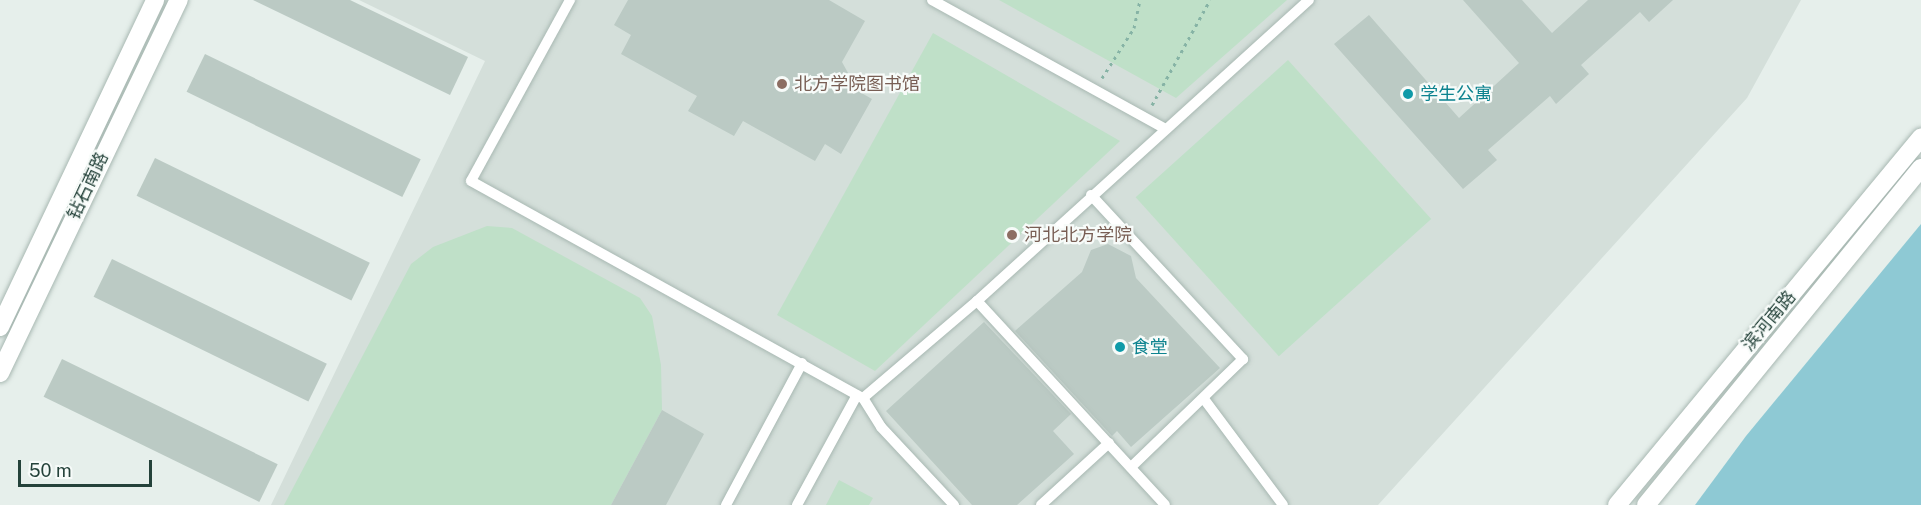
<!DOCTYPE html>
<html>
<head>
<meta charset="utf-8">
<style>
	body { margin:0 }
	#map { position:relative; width:1921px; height:505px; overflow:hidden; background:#e6efeb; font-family:"Public Sans","Noto Sans SC",sans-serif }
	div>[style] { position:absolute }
	.built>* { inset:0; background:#d4dfda }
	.green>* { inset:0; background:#bfe0c8; transform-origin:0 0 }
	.water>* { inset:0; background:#8ec9d4 }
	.building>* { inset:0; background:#bbcac4; transform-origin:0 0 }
	.path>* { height:3px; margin-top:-1.5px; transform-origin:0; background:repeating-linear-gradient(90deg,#86b3a5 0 3px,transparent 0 7.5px) }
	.roads { filter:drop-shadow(0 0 2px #a8b8b2) drop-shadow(0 0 2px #a8b8b2) }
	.lane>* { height:10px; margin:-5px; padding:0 5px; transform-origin:5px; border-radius:5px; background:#fff }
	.secondary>* { height:18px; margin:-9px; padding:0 9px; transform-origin:9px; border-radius:9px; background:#fff }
	.dots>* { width:16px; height:16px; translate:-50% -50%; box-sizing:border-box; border:3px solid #f7fbf9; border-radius:50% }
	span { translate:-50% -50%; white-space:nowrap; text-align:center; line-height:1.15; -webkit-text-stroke:4.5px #f7fbf9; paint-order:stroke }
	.education-label { font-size:18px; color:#785e54 }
	.left { translate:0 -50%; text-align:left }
	.culture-label { font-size:18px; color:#0d838f }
	.street-label { font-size:18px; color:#24423a }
	.scale { position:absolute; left:18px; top:460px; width:134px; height:27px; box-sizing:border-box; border:3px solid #24423a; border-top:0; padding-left:8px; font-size:18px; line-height:21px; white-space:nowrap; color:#24423a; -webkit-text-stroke:4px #f7fbf9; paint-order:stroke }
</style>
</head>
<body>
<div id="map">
	<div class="built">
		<div style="clip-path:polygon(359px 0,1801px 0,1747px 98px,1378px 505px,271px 505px,485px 61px)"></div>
	</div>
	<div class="green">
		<div style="clip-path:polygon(999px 0,1287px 0,1176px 98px)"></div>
		<div style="clip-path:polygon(933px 33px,1120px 141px,875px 371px,777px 315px)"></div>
		<div style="left:1288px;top:60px;width:214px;height:205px;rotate:48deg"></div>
		<div style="clip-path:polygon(487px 226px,512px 228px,640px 298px,652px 316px,661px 365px,662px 410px,611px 505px,284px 505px,411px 264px,433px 247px)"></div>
		<div style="clip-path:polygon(839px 480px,873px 498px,869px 505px,826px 505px)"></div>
	</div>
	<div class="water">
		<div style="clip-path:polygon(1921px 224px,1921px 505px,1695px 505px,1746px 436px)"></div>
	</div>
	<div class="building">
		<div style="clip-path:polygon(253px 0,350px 0,468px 57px,450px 95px)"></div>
		<div style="clip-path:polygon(628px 0,829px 0,865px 21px,842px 62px,858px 91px,872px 99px,841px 154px,825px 144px,815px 161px,743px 121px,734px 136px,688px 111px,697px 96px,621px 54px,631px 35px,614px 25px)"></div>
		<div style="clip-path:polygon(1463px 0,1522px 0,1552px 33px,1588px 0,1673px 0,1649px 22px,1640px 12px,1581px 65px,1589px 74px,1556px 104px,1550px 96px,1488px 150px,1497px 160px,1463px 189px,1334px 44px,1369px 15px,1459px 118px,1519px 63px)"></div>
		<div style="left:205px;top:54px;width:240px;height:42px;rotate:26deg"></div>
		<div style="left:155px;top:158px;width:239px;height:42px;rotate:26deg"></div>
		<div style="clip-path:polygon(1108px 244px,1131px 256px,1136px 278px,1220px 368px,1131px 447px,1117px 431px,1112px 436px,1015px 331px,1082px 272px,1091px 250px)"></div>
		<div style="left:112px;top:259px;width:239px;height:42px;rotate:26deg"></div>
		<div style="clip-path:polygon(984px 322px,1071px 414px,1053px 431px,1074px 454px,1017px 505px,972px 505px,886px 411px)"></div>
		<div style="left:62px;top:359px;width:240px;height:42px;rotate:26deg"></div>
		<div style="clip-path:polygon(662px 410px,704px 434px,666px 505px,611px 505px)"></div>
	</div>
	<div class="path">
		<div style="left:1102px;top:78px;width:59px;rotate:-57.4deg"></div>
		<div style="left:1134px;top:28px;width:29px;rotate:-78deg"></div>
		<div style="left:1152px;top:105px;width:120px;rotate:-61.1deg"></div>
	</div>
	<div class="roads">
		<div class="lane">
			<div style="left:570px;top:0;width:206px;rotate:118.7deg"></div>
			<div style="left:471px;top:181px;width:448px;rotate:29deg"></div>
			<div style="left:863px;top:398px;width:150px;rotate:-40.4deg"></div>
			<div style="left:977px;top:301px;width:448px;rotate:-42.2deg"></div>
			<div style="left:932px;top:0;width:265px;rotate:28.9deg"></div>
			<div style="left:1091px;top:195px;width:224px;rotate:47.2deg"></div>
			<div style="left:1243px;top:359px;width:156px;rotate:136deg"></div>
			<div style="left:977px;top:301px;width:277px;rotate:47.3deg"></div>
			<div style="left:863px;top:398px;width:34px;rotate:58deg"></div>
			<div style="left:881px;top:427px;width:107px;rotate:46.9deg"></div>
			<div style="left:1204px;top:399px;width:132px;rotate:53.3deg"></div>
			<div style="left:726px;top:505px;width:161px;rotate:-61.8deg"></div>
			<div style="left:797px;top:505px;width:125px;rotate:-61.4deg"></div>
			<div style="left:1041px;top:505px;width:92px;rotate:-42.4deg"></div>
		</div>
		<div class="secondary">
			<div style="left:0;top:327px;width:362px;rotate:-64.6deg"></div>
			<div style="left:0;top:373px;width:414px;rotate:-64.4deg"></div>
			<div style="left:1617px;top:505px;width:477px;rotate:-50.4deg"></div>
			<div style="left:1646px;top:505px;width:435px;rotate:-50.8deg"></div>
		</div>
	</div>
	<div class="dots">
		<div style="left:782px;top:84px;background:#8d6e63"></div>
		<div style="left:1408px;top:94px;background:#0f9aa8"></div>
		<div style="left:1012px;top:235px;background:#8d6e63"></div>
		<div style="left:1120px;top:347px;background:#0f9aa8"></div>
	</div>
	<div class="education-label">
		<span class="left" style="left:794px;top:84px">北方学院图书馆</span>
		<span class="left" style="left:1024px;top:235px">河北北方学院</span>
	</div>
	<div class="culture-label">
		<span class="left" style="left:1420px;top:94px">学生公寓</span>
		<span class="left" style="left:1132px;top:347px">食堂</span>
	</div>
	<div class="street-label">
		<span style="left:88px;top:186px;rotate:-65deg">钻石南路</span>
		<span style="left:1769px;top:321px;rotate:-50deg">滨河南路</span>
	</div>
	<div class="scale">50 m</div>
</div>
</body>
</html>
